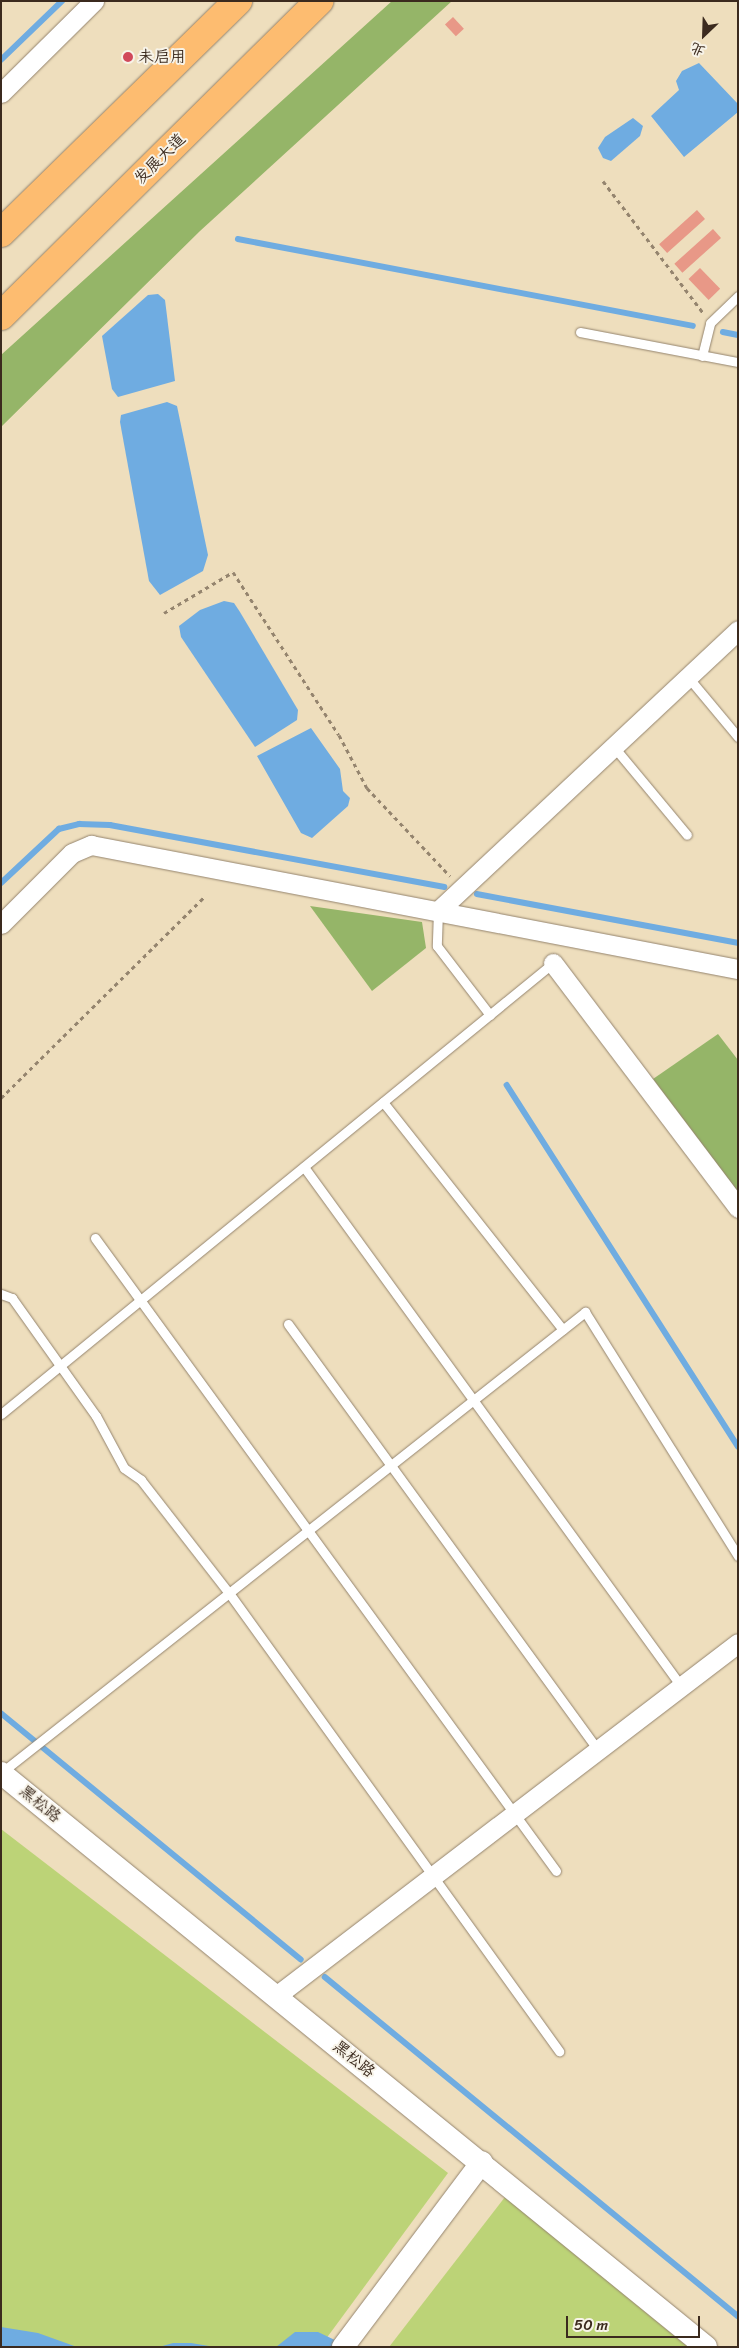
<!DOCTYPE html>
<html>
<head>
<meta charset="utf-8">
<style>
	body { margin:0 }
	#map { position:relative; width:739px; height:2348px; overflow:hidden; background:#eedebd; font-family:Sriracha,"LXGW WenKai TC",sans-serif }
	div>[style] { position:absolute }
	.green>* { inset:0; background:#bcd377 }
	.forest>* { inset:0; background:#95b568 }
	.water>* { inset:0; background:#6face1 }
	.stream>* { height:5.5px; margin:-2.75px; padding:0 2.75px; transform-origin:2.75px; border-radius:2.75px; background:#6face1 }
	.building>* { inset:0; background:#e89887; transform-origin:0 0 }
	.path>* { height:3px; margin-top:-1.5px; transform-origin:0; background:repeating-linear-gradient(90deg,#94846e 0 4px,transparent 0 8px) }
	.roads { filter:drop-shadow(0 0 1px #94846e) drop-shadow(0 0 1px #94846e) }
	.service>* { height:9px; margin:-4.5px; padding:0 4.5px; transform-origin:4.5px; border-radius:4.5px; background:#fff }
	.minor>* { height:19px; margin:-9.5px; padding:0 9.5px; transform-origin:9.5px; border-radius:9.5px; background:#fff }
	.tertiary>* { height:22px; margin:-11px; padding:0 11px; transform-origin:11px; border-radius:11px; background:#fff }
	.primary>* { height:28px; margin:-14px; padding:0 14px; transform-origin:14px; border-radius:14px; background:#fdbc70 }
	.dots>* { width:14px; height:14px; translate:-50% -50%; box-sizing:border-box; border:2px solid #f7f3e8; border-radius:50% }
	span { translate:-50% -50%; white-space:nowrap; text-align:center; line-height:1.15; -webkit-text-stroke:4px #f7f3e8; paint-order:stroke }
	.poi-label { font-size:16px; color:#3b2a1e }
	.left { translate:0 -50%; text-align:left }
	.street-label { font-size:16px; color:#3b2a1e }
	.frame { position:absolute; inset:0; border:2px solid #3b2a1e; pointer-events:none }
	.north { position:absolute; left:679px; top:10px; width:50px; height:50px; -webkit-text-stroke:4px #f7f3e8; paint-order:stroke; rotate:204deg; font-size:14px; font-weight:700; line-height:20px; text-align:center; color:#3b2a1e }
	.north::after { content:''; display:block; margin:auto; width:18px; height:22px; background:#3b2a1e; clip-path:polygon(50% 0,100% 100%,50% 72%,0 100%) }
	.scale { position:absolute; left:566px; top:2316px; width:134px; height:22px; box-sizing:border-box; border:2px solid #3b2a1e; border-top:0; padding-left:6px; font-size:15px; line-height:18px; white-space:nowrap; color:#3b2a1e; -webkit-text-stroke:4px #f7f3e8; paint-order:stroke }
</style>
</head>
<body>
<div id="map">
	<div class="green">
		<div style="clip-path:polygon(1px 1829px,448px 2173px,320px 2347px,1px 2347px)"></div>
		<div style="clip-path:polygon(505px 2197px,688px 2347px,389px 2347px)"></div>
	</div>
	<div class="forest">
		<div style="clip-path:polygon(392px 1px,452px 1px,200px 231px,1px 427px,1px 355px)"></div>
		<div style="clip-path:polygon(310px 906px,422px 922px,426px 948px,372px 991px)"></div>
		<div style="clip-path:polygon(718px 1034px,738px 1060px,738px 1192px,653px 1079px)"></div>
	</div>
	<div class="water">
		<div style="clip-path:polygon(699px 63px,738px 104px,738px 112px,684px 157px,651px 116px,679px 90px,676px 81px,682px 71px)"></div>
		<div style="clip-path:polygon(633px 118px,643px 126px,640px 136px,611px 161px,603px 158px,598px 148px,605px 137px)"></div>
		<div style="clip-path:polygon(158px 294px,165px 300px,175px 381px,118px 397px,112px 389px,102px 336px,148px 295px)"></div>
		<div style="clip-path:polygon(167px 402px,177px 406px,208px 555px,203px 571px,160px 595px,149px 581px,120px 422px,121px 415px)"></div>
		<div style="clip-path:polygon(224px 601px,234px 603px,240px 612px,298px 710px,297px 720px,255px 747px,181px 637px,179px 626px,200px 610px)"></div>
		<div style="clip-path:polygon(311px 728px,340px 769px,343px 791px,350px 798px,348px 806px,312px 838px,301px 833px,257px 756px)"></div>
		<div style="clip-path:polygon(1px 2327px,38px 2333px,77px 2347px,1px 2347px)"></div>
		<div style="clip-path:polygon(295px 2332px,318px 2332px,339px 2342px,336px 2347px,276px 2347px)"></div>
		<div style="clip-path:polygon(173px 2343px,191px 2343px,215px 2347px,159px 2347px)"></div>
	</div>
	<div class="stream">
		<div style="left:1px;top:60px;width:85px;rotate:-44deg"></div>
		<div style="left:238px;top:239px;width:463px;rotate:10.8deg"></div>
		<div style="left:723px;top:332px;width:15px;rotate:11deg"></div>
		<div style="left:1px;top:883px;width:79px;rotate:-43deg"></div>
		<div style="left:59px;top:829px;width:21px;rotate:-14deg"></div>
		<div style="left:79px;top:824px;width:31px;rotate:2deg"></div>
		<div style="left:110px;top:825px;width:340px;rotate:10.5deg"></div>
		<div style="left:477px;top:894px;width:266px;rotate:10.6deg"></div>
		<div style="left:507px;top:1085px;width:429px;rotate:57.4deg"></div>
		<div style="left:1px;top:1713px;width:388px;rotate:39.4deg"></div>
		<div style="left:325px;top:1977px;width:534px;rotate:39.38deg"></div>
	</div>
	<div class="building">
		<div style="left:453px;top:17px;width:16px;height:11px;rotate:47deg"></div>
		<div style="left:697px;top:210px;width:12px;height:51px;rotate:48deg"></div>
		<div style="left:713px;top:229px;width:12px;height:52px;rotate:48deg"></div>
		<div style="left:700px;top:268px;width:29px;height:16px;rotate:46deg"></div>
	</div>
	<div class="path">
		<div style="left:603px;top:181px;width:167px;rotate:52.8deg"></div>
		<div style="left:164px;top:613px;width:80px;rotate:-30.7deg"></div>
		<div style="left:233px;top:572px;width:194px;rotate:57deg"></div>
		<div style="left:339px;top:735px;width:60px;rotate:62.2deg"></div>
		<div style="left:367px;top:788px;width:121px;rotate:46.7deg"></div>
		<div style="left:1px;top:1098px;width:286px;rotate:-44.7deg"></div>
	</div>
	<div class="roads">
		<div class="service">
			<div style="left:580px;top:332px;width:161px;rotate:10.8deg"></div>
			<div style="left:702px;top:356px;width:34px;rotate:-76deg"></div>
			<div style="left:710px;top:323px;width:39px;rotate:-44deg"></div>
			<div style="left:688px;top:677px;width:78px;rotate:50.2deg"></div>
			<div style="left:614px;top:747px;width:114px;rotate:50.3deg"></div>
			<div style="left:438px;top:911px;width:35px;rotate:92deg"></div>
			<div style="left:437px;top:946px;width:87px;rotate:52.5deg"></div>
			<div style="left:383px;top:1102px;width:290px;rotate:51.7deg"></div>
			<div style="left:304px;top:1167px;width:641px;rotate:54.01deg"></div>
			<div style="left:95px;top:1238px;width:783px;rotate:53.93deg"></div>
			<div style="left:1px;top:1294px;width:12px;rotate:20deg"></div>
			<div style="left:12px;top:1298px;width:145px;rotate:54.6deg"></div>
			<div style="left:96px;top:1416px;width:59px;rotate:61.7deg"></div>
			<div style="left:124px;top:1468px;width:21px;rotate:35deg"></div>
			<div style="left:141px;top:1480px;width:143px;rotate:52.1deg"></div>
			<div style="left:229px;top:1593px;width:565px;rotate:54.23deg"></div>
			<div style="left:288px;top:1324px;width:527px;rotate:53.96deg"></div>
			<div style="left:1px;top:1414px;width:713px;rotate:-39.25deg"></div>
			<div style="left:2px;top:1772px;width:743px;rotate:-38.27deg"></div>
			<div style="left:585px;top:1312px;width:288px;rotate:57.9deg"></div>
		</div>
		<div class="minor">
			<div style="left:1px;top:93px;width:131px;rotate:-44.7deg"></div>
			<div style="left:438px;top:911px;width:411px;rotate:-43.1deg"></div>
			<div style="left:1px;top:924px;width:100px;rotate:-45deg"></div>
			<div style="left:72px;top:853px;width:21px;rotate:-23deg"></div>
			<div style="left:91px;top:845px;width:659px;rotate:10.85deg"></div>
			<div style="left:553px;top:963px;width:307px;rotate:52.9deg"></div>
			<div style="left:276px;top:1996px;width:581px;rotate:-37.38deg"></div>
		</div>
		<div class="tertiary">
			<div style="left:1px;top:1773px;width:909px;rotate:39.15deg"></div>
			<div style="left:343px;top:2347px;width:231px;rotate:-53.1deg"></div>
		</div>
		<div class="primary">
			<div style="left:1px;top:233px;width:332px;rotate:-44.4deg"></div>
			<div style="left:1px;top:316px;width:448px;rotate:-44.7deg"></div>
		</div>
	</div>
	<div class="dots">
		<div style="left:128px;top:57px;background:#d1495b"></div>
	</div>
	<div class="poi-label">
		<span class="left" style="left:138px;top:57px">未启用</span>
	</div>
	<div class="street-label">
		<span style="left:160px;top:159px;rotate:-45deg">发展大道</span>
		<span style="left:40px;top:1804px;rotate:39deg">黑松路</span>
		<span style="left:354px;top:2059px;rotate:39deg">黑松路</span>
	</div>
	<div class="frame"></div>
	<div class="north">北</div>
	<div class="scale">50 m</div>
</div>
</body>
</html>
